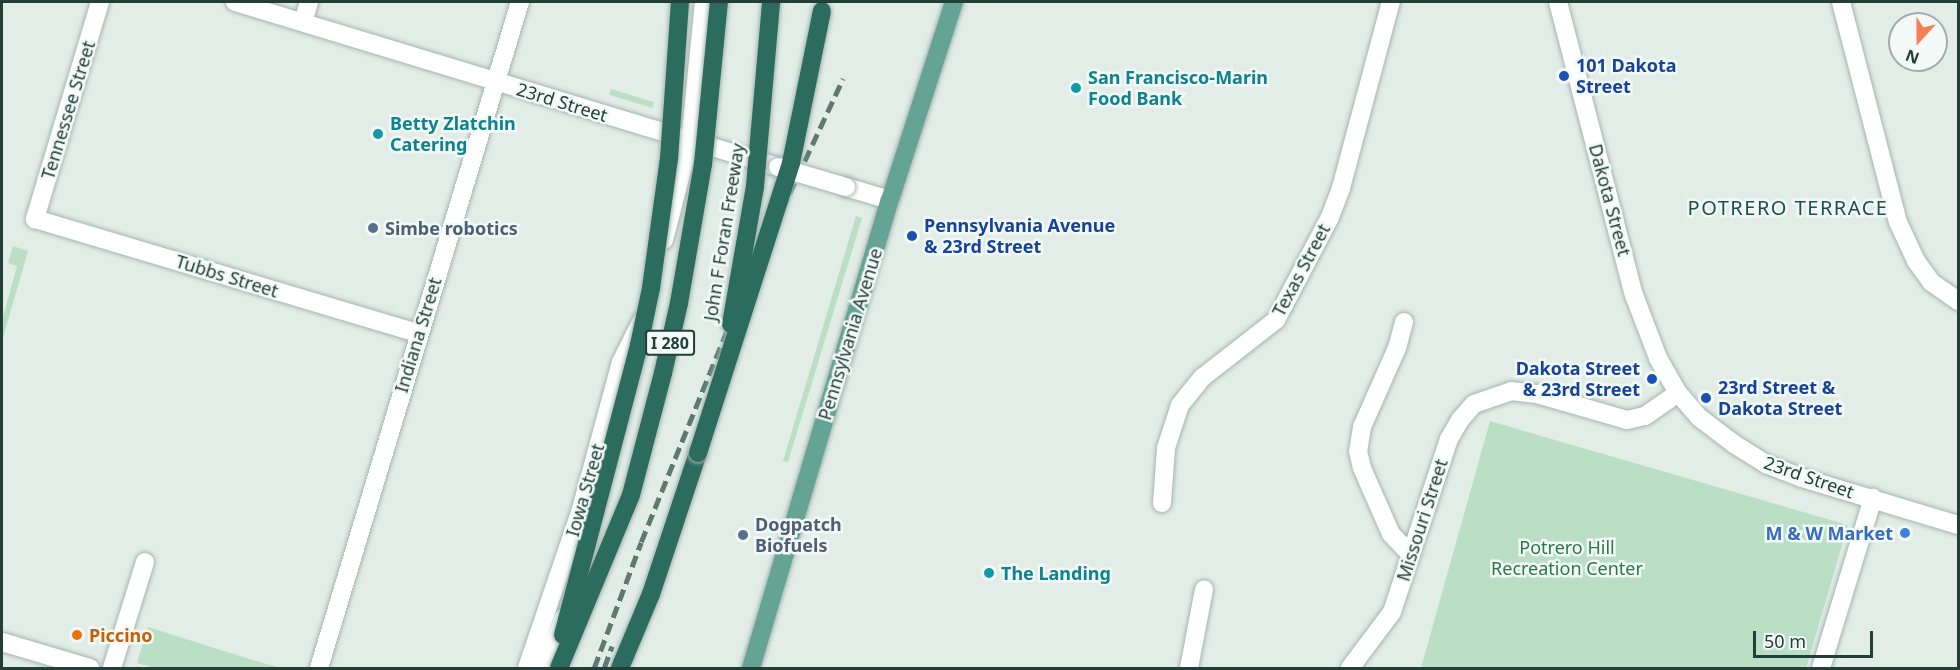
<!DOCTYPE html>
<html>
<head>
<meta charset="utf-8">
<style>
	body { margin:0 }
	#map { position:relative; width:1960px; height:670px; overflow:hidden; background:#e2ede8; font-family:"Noto Sans",sans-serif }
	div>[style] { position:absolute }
	.green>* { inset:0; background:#badfc4; transform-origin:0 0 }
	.roads { filter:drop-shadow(0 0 2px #a4b5af) drop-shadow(0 0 2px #a4b5af) }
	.minor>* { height:18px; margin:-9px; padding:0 9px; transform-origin:9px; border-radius:9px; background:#fff }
	.major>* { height:18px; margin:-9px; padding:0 9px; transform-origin:9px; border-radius:9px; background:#65a494 }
	.highway>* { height:18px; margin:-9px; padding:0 9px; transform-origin:9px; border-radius:9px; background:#2c6c5f }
	.rail>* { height:4.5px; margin-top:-2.25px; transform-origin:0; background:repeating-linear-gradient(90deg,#5c7a72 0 12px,transparent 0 18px) }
	.bridges { filter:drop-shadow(0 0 2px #a4b5af) drop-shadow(0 0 2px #a4b5af) }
	.minor-bridge>* { height:18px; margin:-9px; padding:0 9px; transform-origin:9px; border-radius:9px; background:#fff }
	.highway-bridge>* { height:18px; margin:-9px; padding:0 9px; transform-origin:9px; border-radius:9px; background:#2c6c5f }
	.dots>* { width:16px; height:16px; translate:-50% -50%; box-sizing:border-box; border:3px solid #f2f9f6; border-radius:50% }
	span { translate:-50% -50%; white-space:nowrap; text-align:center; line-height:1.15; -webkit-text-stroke:5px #f2f9f6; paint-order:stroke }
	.shield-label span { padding:2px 4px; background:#f2f9f6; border:2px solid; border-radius:4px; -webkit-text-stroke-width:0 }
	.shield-label { font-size:16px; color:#213e37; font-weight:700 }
	.transit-label { font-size:18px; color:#164399; font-weight:700 }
	.left { translate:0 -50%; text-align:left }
	.right { translate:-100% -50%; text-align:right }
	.culture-label { font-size:18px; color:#0d838f; font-weight:700 }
	.street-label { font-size:18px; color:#213e37 }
	.service-label { font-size:18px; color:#4e5e75; font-weight:700 }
	.shop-label { font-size:18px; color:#366cbe; font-weight:700 }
	.park-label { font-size:18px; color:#2a7748 }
	.food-label { font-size:18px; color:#c56008; font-weight:700 }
	.neighbourhood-label { font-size:20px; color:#1c5145; letter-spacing:1.5px }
	.frame { position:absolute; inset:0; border:3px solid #213e37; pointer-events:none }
	.north { position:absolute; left:1888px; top:12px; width:60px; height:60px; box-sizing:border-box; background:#f2f9f6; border:2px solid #9eaeaa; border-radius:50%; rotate:201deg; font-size:16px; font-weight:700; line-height:24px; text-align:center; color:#213e37 }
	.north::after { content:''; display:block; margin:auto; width:21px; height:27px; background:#f77e55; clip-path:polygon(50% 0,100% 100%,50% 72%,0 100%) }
	.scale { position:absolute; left:1753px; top:631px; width:120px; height:27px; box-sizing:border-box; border:3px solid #213e37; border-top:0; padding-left:8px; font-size:18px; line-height:21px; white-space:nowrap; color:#213e37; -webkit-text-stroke:4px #f2f9f6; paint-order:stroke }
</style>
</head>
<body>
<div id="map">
	<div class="green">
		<div style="left:611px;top:89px;width:45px;height:6px;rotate:17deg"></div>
		<div style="clip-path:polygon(856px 216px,862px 218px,788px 462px,783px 461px)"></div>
		<div style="clip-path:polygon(13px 246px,28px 251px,2px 341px,2px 321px,17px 266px,8px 263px)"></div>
		<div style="clip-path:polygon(1490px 421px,1848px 525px,1806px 668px,1421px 668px)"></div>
		<div style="clip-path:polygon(148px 627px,246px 658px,280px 668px,155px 668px,137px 663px)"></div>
	</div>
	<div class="roads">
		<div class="minor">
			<div style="left:100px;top:2px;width:227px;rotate:106.7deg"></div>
			<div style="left:35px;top:219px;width:400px;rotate:16.6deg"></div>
			<div style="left:235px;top:2px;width:568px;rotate:16.9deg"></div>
			<div style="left:1558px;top:2px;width:303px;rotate:75.5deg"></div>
			<div style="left:1634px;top:295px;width:67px;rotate:69.1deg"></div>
			<div style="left:1658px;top:358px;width:40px;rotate:60.3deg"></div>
			<div style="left:1678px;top:393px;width:33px;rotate:49deg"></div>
			<div style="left:1700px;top:418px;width:43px;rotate:37.4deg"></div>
			<div style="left:1734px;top:444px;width:38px;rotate:32deg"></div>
			<div style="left:1766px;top:464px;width:39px;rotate:21deg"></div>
			<div style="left:1802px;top:478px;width:163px;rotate:16.8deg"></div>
			<div style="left:1841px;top:2px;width:227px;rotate:75.5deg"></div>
			<div style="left:1898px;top:222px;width:43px;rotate:65.2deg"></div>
			<div style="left:1916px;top:261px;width:26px;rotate:54deg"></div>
			<div style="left:1931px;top:282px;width:33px;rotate:35deg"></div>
			<div style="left:303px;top:22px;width:21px;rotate:-73deg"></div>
			<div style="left:846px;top:187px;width:46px;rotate:16.5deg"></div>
			<div style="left:664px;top:240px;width:103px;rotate:-75.4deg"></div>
			<div style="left:690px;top:140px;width:139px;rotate:-84.2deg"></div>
			<div style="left:1404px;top:322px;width:27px;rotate:105deg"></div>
			<div style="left:1397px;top:348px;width:86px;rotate:113.9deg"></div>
			<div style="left:1362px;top:427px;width:24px;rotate:99deg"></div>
			<div style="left:1358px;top:451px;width:17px;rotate:77deg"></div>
			<div style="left:1362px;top:468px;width:72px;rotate:66.3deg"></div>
			<div style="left:1391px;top:534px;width:29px;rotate:46deg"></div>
			<div style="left:1162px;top:503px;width:55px;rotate:-85.8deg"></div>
			<div style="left:1166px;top:448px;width:45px;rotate:-72deg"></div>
			<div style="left:1180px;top:405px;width:36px;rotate:-51deg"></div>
			<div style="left:1203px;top:377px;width:93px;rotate:-38deg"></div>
			<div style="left:1276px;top:320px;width:116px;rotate:-62.3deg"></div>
			<div style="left:1330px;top:217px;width:31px;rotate:-69deg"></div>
			<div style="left:1341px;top:188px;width:193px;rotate:-75deg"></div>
			<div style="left:2px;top:642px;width:92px;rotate:16.5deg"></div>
			<div style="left:112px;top:668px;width:111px;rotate:-72.7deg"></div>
			<div style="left:319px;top:668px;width:696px;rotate:-73.21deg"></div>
			<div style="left:527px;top:668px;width:168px;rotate:-71.2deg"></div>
			<div style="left:581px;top:509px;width:152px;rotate:-74.8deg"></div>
			<div style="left:621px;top:362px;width:45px;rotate:-63.4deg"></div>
			<div style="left:545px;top:668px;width:54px;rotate:-69.6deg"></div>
			<div style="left:1189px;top:668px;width:80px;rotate:-79.2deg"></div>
			<div style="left:1350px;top:668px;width:70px;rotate:-53.1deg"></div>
			<div style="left:1392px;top:612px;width:182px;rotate:-71.8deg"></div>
			<div style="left:1449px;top:439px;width:22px;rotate:-60deg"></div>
			<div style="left:1460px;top:420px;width:21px;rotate:-49deg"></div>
			<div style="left:1474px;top:404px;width:39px;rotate:-19deg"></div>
			<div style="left:1511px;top:391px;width:26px;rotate:7deg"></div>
			<div style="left:1537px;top:394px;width:94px;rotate:16.1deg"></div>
			<div style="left:1627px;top:420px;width:18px;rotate:-13deg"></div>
			<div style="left:1645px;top:416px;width:40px;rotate:-34.9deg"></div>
			<div style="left:1821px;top:668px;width:178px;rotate:-73deg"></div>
		</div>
		<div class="major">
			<div style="left:751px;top:668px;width:488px;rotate:-73.5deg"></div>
			<div style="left:890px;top:200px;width:208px;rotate:-72.1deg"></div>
		</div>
		<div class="highway">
			<div style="left:620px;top:668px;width:80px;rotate:-67.3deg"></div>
			<div style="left:651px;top:594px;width:149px;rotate:-71.6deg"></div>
		</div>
	</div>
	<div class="rail">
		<div style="left:594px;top:668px;width:134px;rotate:-69.5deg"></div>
		<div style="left:641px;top:542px;width:253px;rotate:-67.9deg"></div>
		<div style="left:736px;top:308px;width:253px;rotate:-65deg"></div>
		<div style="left:604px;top:668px;width:23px;rotate:-70deg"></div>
	</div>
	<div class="bridges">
		<div class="minor-bridge">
			<div style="left:778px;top:167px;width:71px;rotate:16.4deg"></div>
		</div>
		<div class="highway-bridge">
			<div style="left:731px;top:324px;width:140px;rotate:-80.1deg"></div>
			<div style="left:755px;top:186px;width:185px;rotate:-85deg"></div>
			<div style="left:698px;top:453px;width:305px;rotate:-72.2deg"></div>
			<div style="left:791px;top:163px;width:155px;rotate:-78.5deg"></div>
			<div style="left:563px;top:635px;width:300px;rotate:-75.3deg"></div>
			<div style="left:639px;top:345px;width:58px;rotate:-78.1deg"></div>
			<div style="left:651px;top:288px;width:130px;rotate:-82.1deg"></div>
			<div style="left:669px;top:159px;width:157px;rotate:-86deg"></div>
			<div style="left:559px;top:668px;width:187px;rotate:-67.4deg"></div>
			<div style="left:631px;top:495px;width:126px;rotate:-75.3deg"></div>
			<div style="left:663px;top:373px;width:72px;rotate:-77.1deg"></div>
			<div style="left:679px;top:303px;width:141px;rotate:-80.2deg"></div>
			<div style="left:703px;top:164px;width:163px;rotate:-84.4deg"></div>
		</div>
	</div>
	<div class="dots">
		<div style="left:1564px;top:76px;background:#1a4fb4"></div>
		<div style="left:1076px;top:88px;background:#0f9aa8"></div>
		<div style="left:378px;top:134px;background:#0f9aa8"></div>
		<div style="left:373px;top:228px;background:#5c6f8a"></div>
		<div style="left:912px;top:236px;background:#1a4fb4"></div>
		<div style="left:1652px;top:379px;background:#1a4fb4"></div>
		<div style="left:1706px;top:398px;background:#1a4fb4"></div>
		<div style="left:1905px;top:533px;background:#3f7fe0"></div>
		<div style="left:743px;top:535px;background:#5c6f8a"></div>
		<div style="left:989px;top:573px;background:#0f9aa8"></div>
		<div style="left:77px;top:635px;background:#e8710a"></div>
	</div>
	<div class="shield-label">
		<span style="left:670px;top:343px">I 280</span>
	</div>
	<div class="transit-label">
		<span class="left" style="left:1576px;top:76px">101 Dakota<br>Street</span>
		<span class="left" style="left:924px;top:236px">Pennsylvania Avenue<br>&amp; 23rd Street</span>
		<span class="right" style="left:1640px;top:379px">Dakota Street<br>&amp; 23rd Street</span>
		<span class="left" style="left:1718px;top:398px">23rd Street &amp;<br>Dakota Street</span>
	</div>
	<div class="culture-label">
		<span class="left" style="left:1088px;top:88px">San Francisco-Marin<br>Food Bank</span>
		<span class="left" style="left:390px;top:134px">Betty Zlatchin<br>Catering</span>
		<span class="left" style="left:1001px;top:573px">The Landing</span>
	</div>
	<div class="street-label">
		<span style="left:562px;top:102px;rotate:17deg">23rd Street</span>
		<span style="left:68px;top:110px;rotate:-73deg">Tennessee Street</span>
		<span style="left:1610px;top:200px;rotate:75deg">Dakota Street</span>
		<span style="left:724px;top:232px;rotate:-81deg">John F Foran Freeway</span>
		<span style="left:1301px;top:270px;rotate:-62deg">Texas Street</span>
		<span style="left:227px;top:276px;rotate:17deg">Tubbs Street</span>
		<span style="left:850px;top:334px;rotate:-73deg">Pennsylvania Avenue</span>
		<span style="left:418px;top:335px;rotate:-73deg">Indiana Street</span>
		<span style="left:1809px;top:477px;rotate:19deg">23rd Street</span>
		<span style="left:585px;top:490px;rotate:-74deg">Iowa Street</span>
		<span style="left:1422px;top:520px;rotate:-72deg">Missouri Street</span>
	</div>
	<div class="service-label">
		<span class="left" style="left:385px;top:228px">Simbe robotics</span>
		<span class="left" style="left:755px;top:535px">Dogpatch<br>Biofuels</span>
	</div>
	<div class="shop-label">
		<span class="right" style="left:1893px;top:533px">M &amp; W Market</span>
	</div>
	<div class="park-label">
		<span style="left:1567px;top:558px">Potrero Hill<br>Recreation Center</span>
	</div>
	<div class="food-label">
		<span class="left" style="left:89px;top:635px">Piccino</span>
	</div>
	<div class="neighbourhood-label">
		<span style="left:1788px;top:207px">POTRERO TERRACE</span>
	</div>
	<div class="frame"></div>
	<div class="north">N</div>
	<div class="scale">50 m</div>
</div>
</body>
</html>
